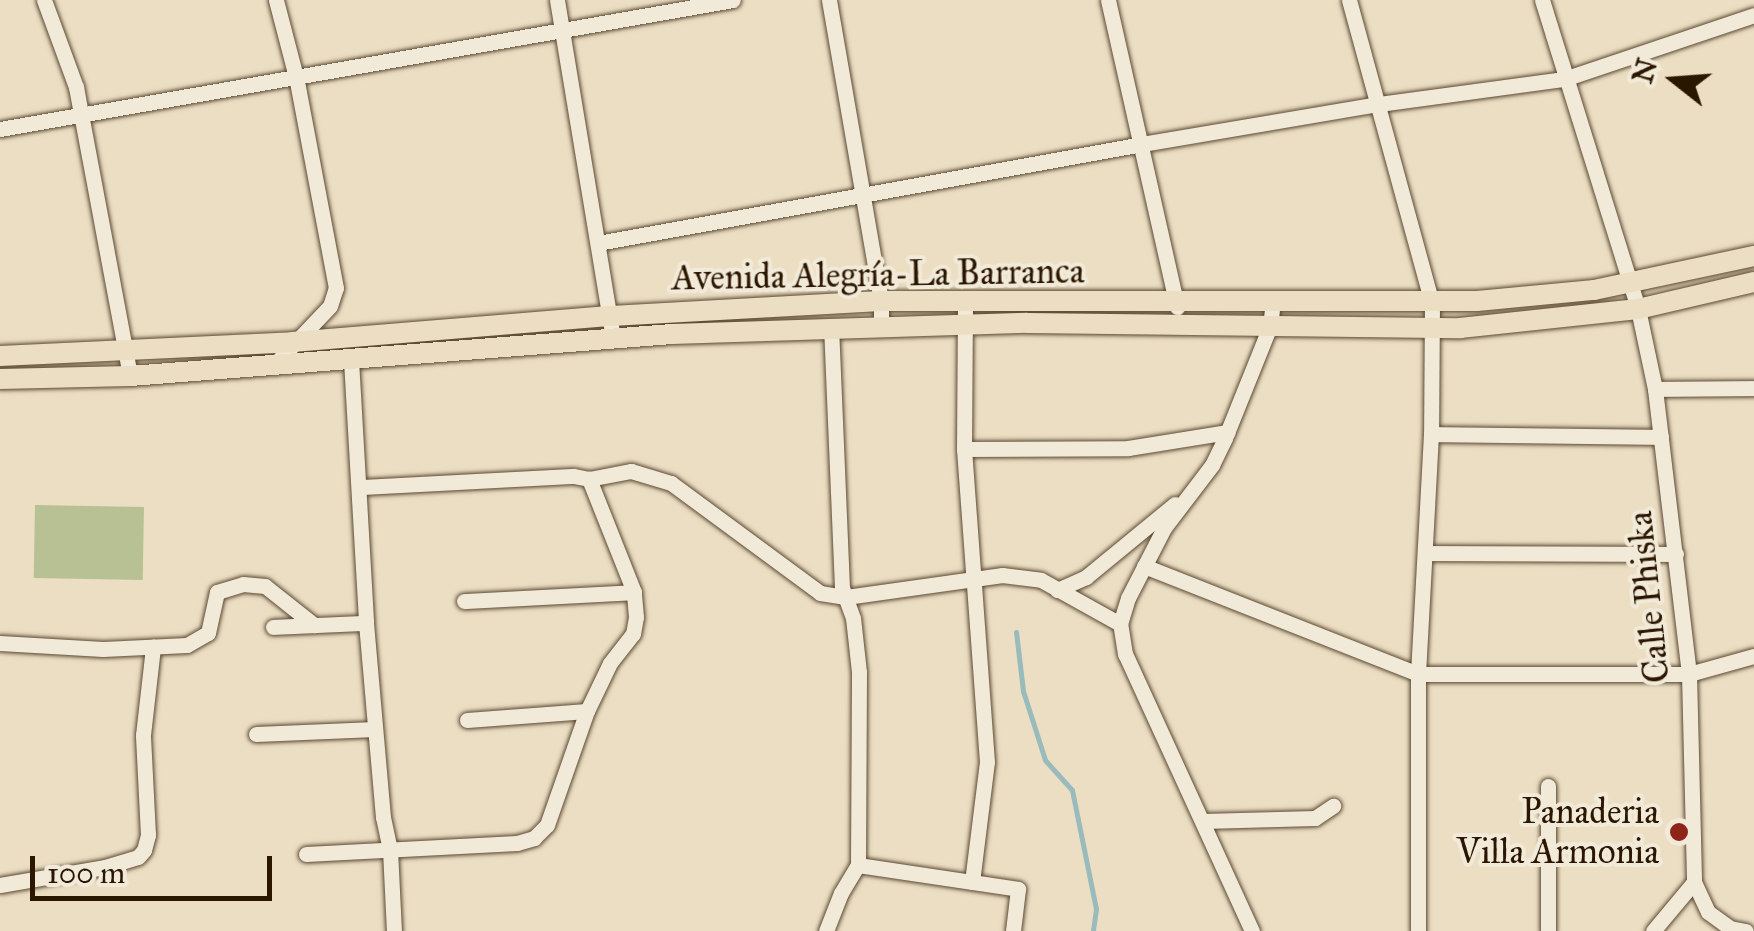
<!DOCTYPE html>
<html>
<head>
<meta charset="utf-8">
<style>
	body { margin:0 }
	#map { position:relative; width:1754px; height:931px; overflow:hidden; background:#ebdec3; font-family:"IM FELL Great Primer",serif }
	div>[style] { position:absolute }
	.green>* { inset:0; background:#b8c193; transform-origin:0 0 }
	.stream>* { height:5px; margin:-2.5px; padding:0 2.5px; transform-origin:2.5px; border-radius:2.5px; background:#9abbbb }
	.roads { filter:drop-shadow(0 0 2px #5b4831) drop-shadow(0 0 2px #5b4831) }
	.minor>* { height:15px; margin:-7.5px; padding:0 7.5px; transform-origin:7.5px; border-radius:7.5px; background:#f2ead8 }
	.major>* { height:20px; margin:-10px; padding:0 10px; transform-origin:10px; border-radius:10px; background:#ebdec3 }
	.dots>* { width:28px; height:28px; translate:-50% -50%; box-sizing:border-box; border:5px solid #f2ead8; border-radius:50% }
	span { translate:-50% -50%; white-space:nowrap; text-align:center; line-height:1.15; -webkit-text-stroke:8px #f2ead8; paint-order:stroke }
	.street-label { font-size:35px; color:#2b1600 }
	.poi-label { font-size:35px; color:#2b1600 }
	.right { translate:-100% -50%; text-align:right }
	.north { position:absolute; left:1624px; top:30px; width:100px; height:100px; -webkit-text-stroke:8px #f2ead8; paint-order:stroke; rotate:287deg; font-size:28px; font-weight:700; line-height:40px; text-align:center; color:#2b1600 }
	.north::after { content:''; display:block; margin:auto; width:35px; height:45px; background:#2b1600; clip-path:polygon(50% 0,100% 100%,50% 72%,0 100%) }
	.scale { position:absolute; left:30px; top:856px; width:242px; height:45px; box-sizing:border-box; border:5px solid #2b1600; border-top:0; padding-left:12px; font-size:30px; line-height:35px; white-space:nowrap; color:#2b1600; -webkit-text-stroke:8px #f2ead8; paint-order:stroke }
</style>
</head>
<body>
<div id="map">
	<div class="green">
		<div style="left:35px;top:505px;width:109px;height:73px;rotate:1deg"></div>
	</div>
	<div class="stream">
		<div style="left:1016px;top:632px;width:59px;rotate:83.2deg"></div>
		<div style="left:1023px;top:691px;width:72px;rotate:72.3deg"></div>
		<div style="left:1045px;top:760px;width:40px;rotate:48deg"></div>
		<div style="left:1072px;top:790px;width:121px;rotate:78.6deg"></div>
		<div style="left:1096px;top:909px;width:22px;rotate:98deg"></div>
	</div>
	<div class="roads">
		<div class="minor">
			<div style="left:44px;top:0;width:93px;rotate:69.8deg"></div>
			<div style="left:76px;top:87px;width:294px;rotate:79.4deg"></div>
			<div style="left:557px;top:0;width:343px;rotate:80.6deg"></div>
			<div style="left:829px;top:0;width:305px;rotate:80.2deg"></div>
			<div style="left:881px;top:301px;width:26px;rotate:90deg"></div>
			<div style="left:1108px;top:0;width:315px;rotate:77.3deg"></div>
			<div style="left:1349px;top:0;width:314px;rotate:74.7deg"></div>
			<div style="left:1432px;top:303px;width:131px;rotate:90.4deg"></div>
			<div style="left:1431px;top:434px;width:240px;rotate:93.1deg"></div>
			<div style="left:1418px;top:674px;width:257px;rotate:90deg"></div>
			<div style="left:1542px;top:0;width:324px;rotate:72.7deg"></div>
			<div style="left:1638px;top:309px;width:82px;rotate:78deg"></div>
			<div style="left:1655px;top:389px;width:287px;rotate:83.2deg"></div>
			<div style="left:1689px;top:674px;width:208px;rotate:88.6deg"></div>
			<div style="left:1694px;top:882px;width:33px;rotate:65deg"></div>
			<div style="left:1708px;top:912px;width:27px;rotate:36deg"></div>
			<div style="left:1730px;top:928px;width:16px;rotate:11deg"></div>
			<div style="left:0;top:129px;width:744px;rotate:-9.98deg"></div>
			<div style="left:598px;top:243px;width:553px;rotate:-10.31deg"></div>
			<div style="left:1142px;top:144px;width:240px;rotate:-9.6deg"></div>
			<div style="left:1379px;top:104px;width:187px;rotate:-7.7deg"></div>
			<div style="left:1564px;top:79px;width:200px;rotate:-18.6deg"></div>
			<div style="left:351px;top:360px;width:263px;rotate:86.7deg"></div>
			<div style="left:366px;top:623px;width:195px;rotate:85deg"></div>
			<div style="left:383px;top:817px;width:34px;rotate:78deg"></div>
			<div style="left:390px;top:850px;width:81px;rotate:87.2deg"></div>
			<div style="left:274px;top:365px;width:81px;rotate:-46.5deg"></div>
			<div style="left:330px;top:306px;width:19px;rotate:-72deg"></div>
			<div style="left:336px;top:288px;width:215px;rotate:-100.7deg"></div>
			<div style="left:296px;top:77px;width:80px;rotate:-104.6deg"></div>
			<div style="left:1655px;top:389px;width:99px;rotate:-0.6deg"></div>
			<div style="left:1431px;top:434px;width:230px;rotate:0.7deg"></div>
			<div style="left:964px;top:449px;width:148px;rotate:-89.6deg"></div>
			<div style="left:589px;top:479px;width:43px;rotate:-10.8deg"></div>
			<div style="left:631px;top:471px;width:42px;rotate:16.7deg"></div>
			<div style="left:671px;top:483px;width:185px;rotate:36.4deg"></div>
			<div style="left:820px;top:593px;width:26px;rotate:9deg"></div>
			<div style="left:846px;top:597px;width:158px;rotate:-8deg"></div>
			<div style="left:1002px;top:575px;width:39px;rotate:7deg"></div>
			<div style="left:1041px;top:580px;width:90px;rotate:29.1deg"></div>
			<div style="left:1425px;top:553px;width:251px;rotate:0.2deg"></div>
			<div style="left:1144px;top:566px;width:295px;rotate:21.5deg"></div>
			<div style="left:1418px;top:674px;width:271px"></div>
			<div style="left:1689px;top:674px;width:67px;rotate:-15.5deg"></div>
			<div style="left:1057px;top:590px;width:32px;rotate:-24deg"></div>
			<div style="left:1086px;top:577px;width:115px;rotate:-39.4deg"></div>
			<div style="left:464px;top:601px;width:170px;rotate:-3deg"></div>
			<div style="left:273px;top:627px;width:93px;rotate:-2.5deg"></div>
			<div style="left:0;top:643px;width:103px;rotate:3.3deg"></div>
			<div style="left:103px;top:649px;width:84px;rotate:-2.7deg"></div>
			<div style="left:187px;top:645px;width:24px;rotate:-30deg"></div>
			<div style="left:208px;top:633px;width:42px;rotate:-77.6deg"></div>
			<div style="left:217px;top:592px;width:27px;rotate:-17deg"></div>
			<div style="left:243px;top:584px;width:22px;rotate:5deg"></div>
			<div style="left:265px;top:586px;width:63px;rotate:38.5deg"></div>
			<div style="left:467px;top:720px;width:120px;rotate:-4.3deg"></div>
			<div style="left:256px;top:734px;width:119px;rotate:-2.4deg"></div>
			<div style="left:1203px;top:821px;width:112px;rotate:-1.5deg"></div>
			<div style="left:1315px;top:818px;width:22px;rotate:-34deg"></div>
			<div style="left:306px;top:854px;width:211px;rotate:-3deg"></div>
			<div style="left:517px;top:843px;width:18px;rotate:-16deg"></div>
			<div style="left:534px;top:838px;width:18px;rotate:-45deg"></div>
			<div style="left:547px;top:825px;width:121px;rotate:-70.7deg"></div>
			<div style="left:587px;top:711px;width:53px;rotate:-64.4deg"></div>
			<div style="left:610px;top:663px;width:37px;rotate:-52deg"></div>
			<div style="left:633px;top:634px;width:17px;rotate:-80deg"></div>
			<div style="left:636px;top:617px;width:25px;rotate:-95deg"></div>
			<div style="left:634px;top:592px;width:122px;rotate:-111.7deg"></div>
			<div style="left:589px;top:479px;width:16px;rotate:-169deg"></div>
			<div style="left:573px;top:476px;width:213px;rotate:177deg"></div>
			<div style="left:858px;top:865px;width:162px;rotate:8.5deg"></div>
			<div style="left:1018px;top:889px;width:42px;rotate:96.8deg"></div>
			<div style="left:972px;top:882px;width:121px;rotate:-82.9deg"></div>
			<div style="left:987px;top:762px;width:314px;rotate:-94.2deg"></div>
			<div style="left:964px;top:449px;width:164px;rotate:-0.3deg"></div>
			<div style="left:1128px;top:448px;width:101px;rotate:-9.1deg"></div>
			<div style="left:0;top:885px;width:107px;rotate:-9.7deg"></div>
			<div style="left:105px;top:867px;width:34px;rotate:-17deg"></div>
			<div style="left:138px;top:857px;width:9px;rotate:-49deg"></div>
			<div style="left:144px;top:850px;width:16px;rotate:-75deg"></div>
			<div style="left:148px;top:835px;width:100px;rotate:-92.9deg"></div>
			<div style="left:143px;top:735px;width:89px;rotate:-83.5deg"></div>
			<div style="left:826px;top:931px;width:41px;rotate:-68.5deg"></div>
			<div style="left:841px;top:893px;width:33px;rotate:-59deg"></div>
			<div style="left:858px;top:865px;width:193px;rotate:-89.7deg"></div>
			<div style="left:859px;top:672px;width:54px;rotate:-96.3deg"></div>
			<div style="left:853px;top:618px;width:32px;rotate:-110deg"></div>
			<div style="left:842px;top:588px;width:258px;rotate:-92.4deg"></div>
			<div style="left:1252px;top:931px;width:305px;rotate:-114.6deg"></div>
			<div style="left:1125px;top:654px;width:30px;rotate:-99deg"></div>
			<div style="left:1120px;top:624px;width:27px;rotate:-73deg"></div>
			<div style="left:1128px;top:598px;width:79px;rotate:-62.8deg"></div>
			<div style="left:1164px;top:528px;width:79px;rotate:-52.7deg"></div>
			<div style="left:1212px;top:465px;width:30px;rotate:-64deg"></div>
			<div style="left:1225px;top:438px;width:121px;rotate:-68.1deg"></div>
			<div style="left:1270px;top:326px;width:23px;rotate:-83deg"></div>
			<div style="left:1548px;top:931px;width:145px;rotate:-90deg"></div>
			<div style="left:1653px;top:931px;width:64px;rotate:-50.1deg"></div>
		</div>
		<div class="major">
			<div style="left:0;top:356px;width:293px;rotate:-2.7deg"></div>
			<div style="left:293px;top:342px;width:319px;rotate:-4.7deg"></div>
			<div style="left:611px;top:316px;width:270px;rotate:-3.2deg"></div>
			<div style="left:881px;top:301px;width:596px"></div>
			<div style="left:1477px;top:301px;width:118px;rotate:-5.4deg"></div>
			<div style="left:1594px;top:290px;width:164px;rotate:-12deg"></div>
			<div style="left:0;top:379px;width:130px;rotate:-1.3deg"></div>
			<div style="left:130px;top:376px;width:544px;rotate:-4.43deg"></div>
			<div style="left:672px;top:334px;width:355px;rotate:-1.8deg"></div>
			<div style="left:1027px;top:323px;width:433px;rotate:0.7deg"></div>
			<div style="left:1460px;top:328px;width:179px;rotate:-6.1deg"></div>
			<div style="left:1638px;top:309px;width:119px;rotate:-13.1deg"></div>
		</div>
	</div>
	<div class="dots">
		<div style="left:1679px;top:832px;background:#8f2418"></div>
	</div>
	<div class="street-label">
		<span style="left:878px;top:275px;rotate:-1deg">Avenida Alegría-La Barranca</span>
		<span style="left:1649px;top:597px;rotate:-96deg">Calle Phiska</span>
	</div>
	<div class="poi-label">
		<span class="right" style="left:1659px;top:832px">Panaderia<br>Villa Armonia</span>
	</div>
	<div class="north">N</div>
	<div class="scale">100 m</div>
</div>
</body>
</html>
